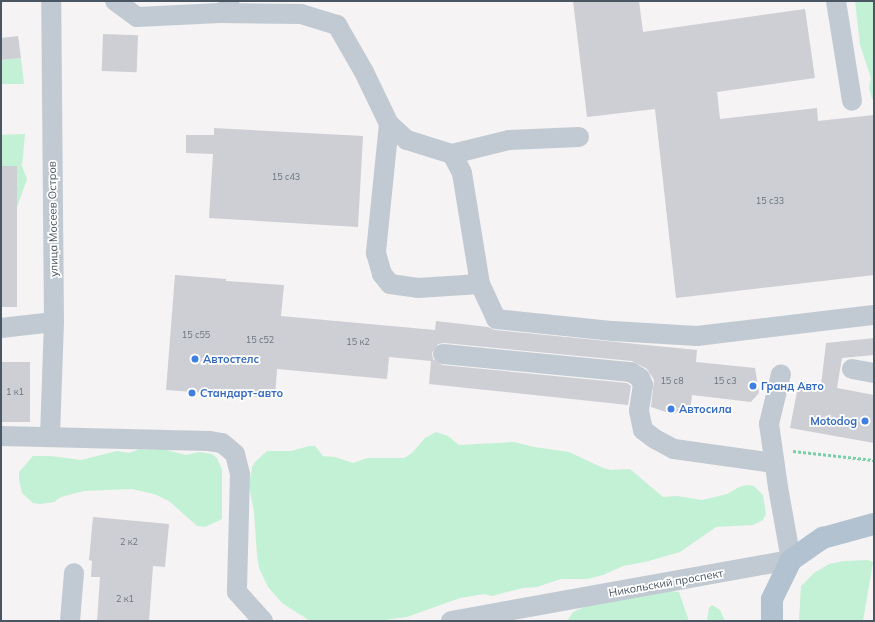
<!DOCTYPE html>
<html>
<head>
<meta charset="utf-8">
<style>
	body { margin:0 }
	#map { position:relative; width:875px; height:622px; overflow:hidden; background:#f5f3f3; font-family:Mulish,sans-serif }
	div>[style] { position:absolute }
	.green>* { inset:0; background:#c3f1d5 }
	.building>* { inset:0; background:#cdcfd5; transform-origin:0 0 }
	.path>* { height:2.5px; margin-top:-1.25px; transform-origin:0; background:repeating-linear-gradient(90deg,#7ad0a6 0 3px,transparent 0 5px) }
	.minor>* { height:20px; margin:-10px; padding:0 10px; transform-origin:10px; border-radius:10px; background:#c1cad2 }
	.major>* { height:22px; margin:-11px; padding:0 11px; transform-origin:11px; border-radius:11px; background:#b3c2d1 }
	.dots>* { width:11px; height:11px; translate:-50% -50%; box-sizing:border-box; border:2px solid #fff; border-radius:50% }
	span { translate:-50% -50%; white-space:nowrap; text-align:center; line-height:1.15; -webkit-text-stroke:3.5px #fff; paint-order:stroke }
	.number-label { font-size:9px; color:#6b747e }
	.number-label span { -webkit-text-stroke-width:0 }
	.street-label { font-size:11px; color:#4a5661 }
	.shop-label { font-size:11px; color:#366cbe; font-weight:700 }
	.left { translate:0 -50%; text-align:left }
	.right { translate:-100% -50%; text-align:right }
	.frame { position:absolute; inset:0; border:2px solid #4a5661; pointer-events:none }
</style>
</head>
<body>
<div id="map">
	<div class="green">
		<div style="clip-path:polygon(855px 1px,874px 1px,874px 99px,872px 99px,869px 88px,871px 78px,860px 45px)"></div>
		<div style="clip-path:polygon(21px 58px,24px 84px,1px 84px,1px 60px)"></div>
		<div style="clip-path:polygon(25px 134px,22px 166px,27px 179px,17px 207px,17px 166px,1px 166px,1px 135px)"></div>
		<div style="clip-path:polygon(436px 432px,448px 436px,459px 445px,514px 442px,534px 447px,569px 452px,603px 468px,611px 470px,630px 469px,663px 497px,677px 496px,702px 500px,727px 494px,739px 487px,747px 485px,754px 486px,763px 495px,766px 514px,763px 520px,753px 525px,716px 527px,680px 552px,645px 562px,623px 566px,603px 575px,587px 579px,561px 579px,537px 587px,523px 588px,492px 596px,484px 594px,460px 598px,407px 617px,377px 621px,310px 621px,282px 603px,268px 587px,259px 568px,257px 555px,254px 512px,249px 486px,252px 467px,256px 461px,267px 451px,291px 451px,309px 446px,315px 446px,323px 456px,335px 457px,353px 463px,367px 458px,404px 458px,412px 453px,425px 438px)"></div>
		<div style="clip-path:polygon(140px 449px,146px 450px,163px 449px,186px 455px,199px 452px,212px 454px,217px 458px,222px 470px,222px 519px,205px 527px,197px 526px,169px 501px,154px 494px,132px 489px,84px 491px,61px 497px,54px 502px,40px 504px,33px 503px,22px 493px,19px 479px,19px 472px,33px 456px,51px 456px,81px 460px,117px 451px,129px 453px)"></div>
		<div style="clip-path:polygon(868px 560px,873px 562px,863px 621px,799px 621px,801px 586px,814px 573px,829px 564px,844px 561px)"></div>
		<div style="clip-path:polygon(670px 591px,679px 592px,689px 621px,567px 621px,573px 612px,591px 604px)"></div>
		<div style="clip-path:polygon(712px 605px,720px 610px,725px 621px,707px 621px,709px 608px)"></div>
	</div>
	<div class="building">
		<div style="clip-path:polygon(573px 1px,639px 1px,643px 32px,805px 9px,815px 78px,717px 92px,720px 119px,817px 108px,818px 121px,874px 115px,874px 275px,676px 298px,655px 109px,587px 117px)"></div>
		<div style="left:103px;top:34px;width:35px;height:37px;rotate:2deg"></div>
		<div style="clip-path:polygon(18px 36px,21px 58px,1px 60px,1px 38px)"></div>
		<div style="clip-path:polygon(214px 128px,363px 136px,358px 227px,209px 218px,213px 154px,186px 153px,186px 135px,214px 135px)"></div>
		<div style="left:1px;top:166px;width:16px;height:141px"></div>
		<div style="clip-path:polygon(175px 275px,226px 279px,226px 281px,284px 285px,281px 316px,435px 330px,436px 321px,488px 327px,495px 330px,697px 350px,696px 362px,755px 368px,759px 393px,751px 402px,692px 395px,690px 411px,672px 414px,651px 407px,654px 380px,647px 369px,632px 361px,444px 343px,438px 344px,432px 353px,433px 359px,442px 365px,627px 383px,631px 386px,628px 405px,429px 384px,431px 361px,389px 357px,387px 379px,277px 369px,275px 398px,166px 390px)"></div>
		<div style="clip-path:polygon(874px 338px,874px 355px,842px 358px,837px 388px,874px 395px,874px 443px,790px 428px,799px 381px,821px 385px,826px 343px)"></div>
		<div style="left:1px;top:362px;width:29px;height:60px"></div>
		<div style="clip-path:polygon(93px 517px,169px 524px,165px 567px,153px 566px,149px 621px,97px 621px,100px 577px,91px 577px,92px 561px,89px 560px)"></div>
	</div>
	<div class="path">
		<div style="left:793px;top:451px;width:81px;rotate:6.3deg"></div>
	</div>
	<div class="minor">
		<div style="left:115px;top:1px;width:27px;rotate:36deg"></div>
		<div style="left:137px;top:17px;width:83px;rotate:-2.8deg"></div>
		<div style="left:220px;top:13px;width:12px;rotate:-31deg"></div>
		<div style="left:836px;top:1px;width:101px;rotate:80.9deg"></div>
		<div style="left:220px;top:13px;width:81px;rotate:0.7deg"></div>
		<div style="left:301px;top:14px;width:38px;rotate:17deg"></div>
		<div style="left:337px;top:25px;width:54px;rotate:60.1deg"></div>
		<div style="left:364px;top:72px;width:58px;rotate:64.3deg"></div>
		<div style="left:389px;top:124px;width:24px;rotate:42deg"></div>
		<div style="left:407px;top:140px;width:47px;rotate:17.3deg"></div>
		<div style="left:452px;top:154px;width:59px;rotate:-13.8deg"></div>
		<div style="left:509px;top:140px;width:70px;rotate:-2.5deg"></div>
		<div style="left:389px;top:124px;width:130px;rotate:95.8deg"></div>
		<div style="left:376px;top:253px;width:22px;rotate:74deg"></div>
		<div style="left:382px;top:274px;width:13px;rotate:51deg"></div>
		<div style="left:390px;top:284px;width:28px;rotate:8deg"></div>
		<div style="left:418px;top:288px;width:62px;rotate:-3.7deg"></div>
		<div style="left:452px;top:154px;width:21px;rotate:62deg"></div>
		<div style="left:462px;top:173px;width:112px;rotate:80.8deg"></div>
		<div style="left:480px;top:284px;width:38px;rotate:65deg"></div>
		<div style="left:496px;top:319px;width:118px;rotate:5.9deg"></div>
		<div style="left:613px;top:331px;width:84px;rotate:3.4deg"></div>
		<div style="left:697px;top:336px;width:178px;rotate:-6.8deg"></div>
		<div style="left:1px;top:328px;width:53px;rotate:-6.5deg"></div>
		<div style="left:443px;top:354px;width:189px;rotate:5.5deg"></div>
		<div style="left:631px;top:372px;width:11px;rotate:34deg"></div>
		<div style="left:640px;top:378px;width:8px;rotate:67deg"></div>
		<div style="left:643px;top:385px;width:26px;rotate:99deg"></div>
		<div style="left:639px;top:411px;width:19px;rotate:78deg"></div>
		<div style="left:643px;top:430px;width:15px;rotate:37deg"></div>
		<div style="left:655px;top:439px;width:21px;rotate:28deg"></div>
		<div style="left:674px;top:449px;width:101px;rotate:8deg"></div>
		<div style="left:852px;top:369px;width:22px;rotate:10deg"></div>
		<div style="left:1px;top:436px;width:208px;rotate:1.4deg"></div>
		<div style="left:209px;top:441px;width:13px;rotate:9deg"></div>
		<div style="left:222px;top:443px;width:17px;rotate:40deg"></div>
		<div style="left:235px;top:454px;width:21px;rotate:76deg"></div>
		<div style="left:240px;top:474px;width:118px;rotate:91.5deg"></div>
		<div style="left:237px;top:592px;width:39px;rotate:48deg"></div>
		<div style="left:50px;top:436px;width:114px;rotate:-88deg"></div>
		<div style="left:54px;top:322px;width:321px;rotate:-90.5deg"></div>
		<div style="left:70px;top:621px;width:48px;rotate:-85.2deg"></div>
		<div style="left:451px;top:621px;width:345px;rotate:-10.2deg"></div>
		<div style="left:791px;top:560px;width:74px;rotate:-100.1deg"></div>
		<div style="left:778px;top:487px;width:64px;rotate:-98.1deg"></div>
		<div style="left:769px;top:424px;width:51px;rotate:-76.5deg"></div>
	</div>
	<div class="major">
		<div style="left:772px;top:621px;width:22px;rotate:-90deg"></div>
		<div style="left:772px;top:599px;width:43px;rotate:-64deg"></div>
		<div style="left:791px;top:560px;width:39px;rotate:-35deg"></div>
		<div style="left:823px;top:538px;width:53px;rotate:-15.4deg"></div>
	</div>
	<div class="dots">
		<div style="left:195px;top:359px;background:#3f7fe0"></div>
		<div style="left:753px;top:386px;background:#3f7fe0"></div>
		<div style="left:192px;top:393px;background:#3f7fe0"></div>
		<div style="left:671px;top:409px;background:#3f7fe0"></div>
		<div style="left:865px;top:421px;background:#3f7fe0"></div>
	</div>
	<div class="number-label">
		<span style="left:286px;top:177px">15 с43</span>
		<span style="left:770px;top:201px">15 с33</span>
		<span style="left:196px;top:335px">15 с55</span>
		<span style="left:260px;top:340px">15 с52</span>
		<span style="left:358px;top:342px">15 к2</span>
		<span style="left:672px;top:381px">15 с8</span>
		<span style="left:725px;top:381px">15 с3</span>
		<span style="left:15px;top:392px">1 к1</span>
		<span style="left:129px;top:542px">2 к2</span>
		<span style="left:125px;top:599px">2 к1</span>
	</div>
	<div class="street-label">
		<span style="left:53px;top:219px;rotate:-91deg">улица Мосеев Остров</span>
		<span style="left:666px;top:583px;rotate:-10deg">Никольский проспект</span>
	</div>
	<div class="shop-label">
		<span class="left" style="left:203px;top:359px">Автостелс</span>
		<span class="left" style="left:761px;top:386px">Гранд Авто</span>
		<span class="left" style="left:200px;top:393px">Стандарт-авто</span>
		<span class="left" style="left:679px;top:409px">Автосила</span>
		<span class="right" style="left:857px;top:421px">Motodog</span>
	</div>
	<div class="frame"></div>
</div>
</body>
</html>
